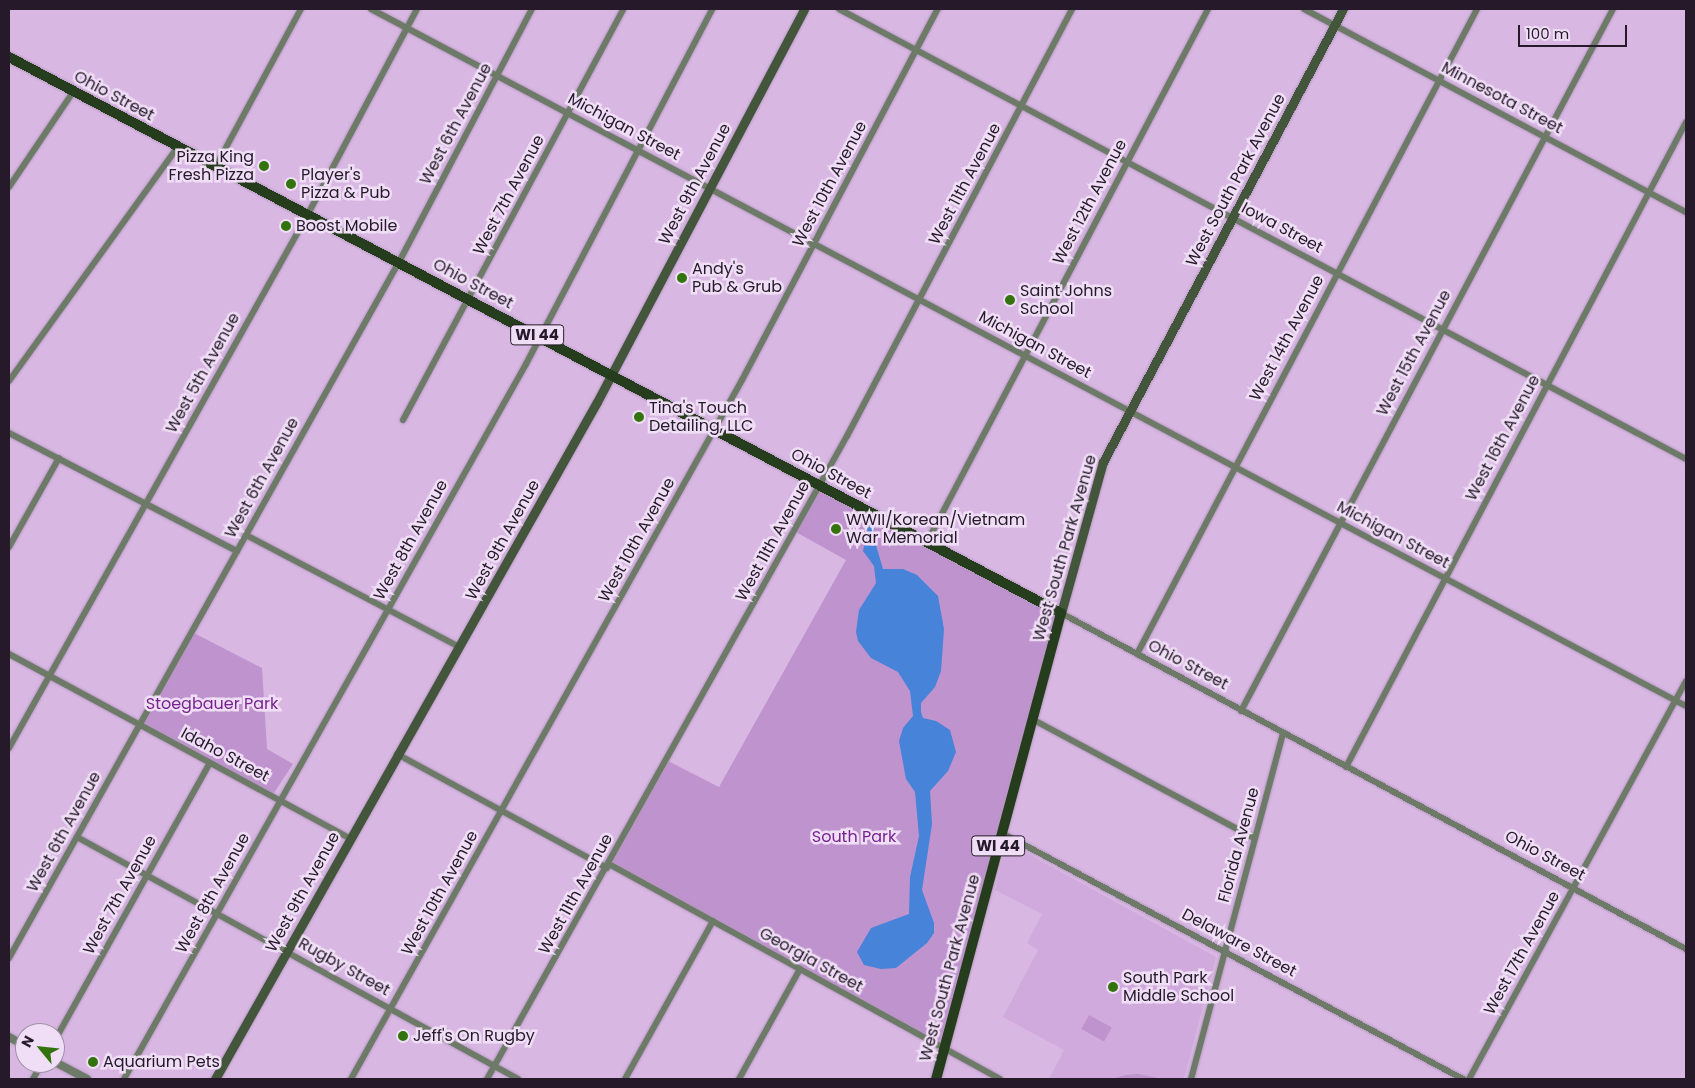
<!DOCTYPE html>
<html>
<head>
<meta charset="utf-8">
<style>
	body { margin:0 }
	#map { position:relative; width:1695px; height:1088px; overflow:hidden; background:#d8b7e3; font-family:Poppins,sans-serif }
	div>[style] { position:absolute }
	.built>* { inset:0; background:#d0aadc }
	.green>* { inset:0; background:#bf93ce; transform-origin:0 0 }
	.water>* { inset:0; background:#4683d9 }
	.roads { filter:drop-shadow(0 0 1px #b498be) drop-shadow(0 0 1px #b498be) }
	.minor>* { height:6px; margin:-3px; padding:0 3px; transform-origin:3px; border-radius:3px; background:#6c7a67 }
	.tertiary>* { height:8px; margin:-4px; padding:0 4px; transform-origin:4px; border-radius:4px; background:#6c7a67 }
	.secondary>* { height:9px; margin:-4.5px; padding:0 4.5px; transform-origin:4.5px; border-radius:4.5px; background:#43563c }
	.primary>* { height:10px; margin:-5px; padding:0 5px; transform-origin:5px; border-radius:5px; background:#263d1d }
	.dots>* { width:14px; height:14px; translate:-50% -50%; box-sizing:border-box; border:2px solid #efdef5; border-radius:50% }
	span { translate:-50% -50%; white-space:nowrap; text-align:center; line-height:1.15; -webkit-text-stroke:5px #efdef5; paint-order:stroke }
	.shield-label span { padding:1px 4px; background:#efdef5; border:1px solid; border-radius:4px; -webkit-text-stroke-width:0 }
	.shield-label { font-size:15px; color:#261a2a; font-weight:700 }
	.street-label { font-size:16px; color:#261a2a }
	.poi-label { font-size:16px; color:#261a2a }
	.right { translate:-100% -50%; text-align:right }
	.left { translate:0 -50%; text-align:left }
	.park-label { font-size:16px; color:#77238f }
	.frame { position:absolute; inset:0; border:10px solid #261a2a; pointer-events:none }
	.north { position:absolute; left:15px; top:1023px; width:50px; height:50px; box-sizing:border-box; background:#efdef5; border:1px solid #9f90a4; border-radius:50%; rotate:298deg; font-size:14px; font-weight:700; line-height:20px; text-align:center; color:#261a2a }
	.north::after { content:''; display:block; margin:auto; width:18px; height:22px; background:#33730e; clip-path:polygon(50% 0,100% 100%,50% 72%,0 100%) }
	.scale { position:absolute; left:1518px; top:25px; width:109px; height:22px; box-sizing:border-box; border:2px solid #261a2a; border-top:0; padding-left:6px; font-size:15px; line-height:18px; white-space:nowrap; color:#261a2a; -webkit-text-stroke:4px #efdef5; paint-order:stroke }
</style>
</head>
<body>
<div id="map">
	<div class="built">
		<div style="clip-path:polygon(1010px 844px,1216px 957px,1184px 1079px,1049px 1079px,1064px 1050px,1003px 1017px,1038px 950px,1027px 943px,1042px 914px,995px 890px,1005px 849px)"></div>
	</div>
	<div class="green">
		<div style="clip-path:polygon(820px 485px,1061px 614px,944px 1049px,609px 864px,666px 760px,719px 787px,846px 560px,794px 531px)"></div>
		<div style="clip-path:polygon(192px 632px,262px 668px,267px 749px,293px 764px,272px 796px,140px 725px)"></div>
		<div style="left:1089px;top:1015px;width:26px;height:16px;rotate:29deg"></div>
		<div style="clip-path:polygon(1138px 1074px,1163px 1079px,1111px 1079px,1126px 1075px)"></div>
	</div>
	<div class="water">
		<div style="clip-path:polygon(869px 522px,875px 526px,873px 535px,883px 569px,903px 569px,917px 575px,938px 596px,944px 629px,941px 671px,935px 687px,921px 703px,921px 712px,923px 718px,936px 721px,950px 730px,956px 752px,948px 771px,930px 791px,932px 824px,922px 890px,934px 923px,934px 933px,927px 943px,896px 968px,881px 969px,864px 965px,857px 952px,871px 928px,909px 914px,910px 877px,919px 836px,915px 792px,906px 779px,899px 741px,903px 728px,913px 716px,910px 691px,898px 672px,871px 658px,858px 641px,856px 632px,859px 610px,876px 583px,874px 566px,863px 551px)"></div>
	</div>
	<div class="roads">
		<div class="minor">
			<div style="left:371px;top:9px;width:1488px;rotate:27.93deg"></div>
			<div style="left:839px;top:9px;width:959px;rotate:27.98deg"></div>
			<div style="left:1304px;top:9px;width:433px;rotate:28deg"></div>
			<div style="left:216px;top:166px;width:179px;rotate:-61.6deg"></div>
			<div style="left:9px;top:187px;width:115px;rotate:-56deg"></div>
			<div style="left:9px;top:381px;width:289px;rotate:-54.2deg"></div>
			<div style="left:403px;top:420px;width:466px;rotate:-61.8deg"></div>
			<div style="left:9px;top:433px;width:257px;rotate:27.4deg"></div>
			<div style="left:246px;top:535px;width:241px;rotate:27.7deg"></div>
			<div style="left:927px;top:542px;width:603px;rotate:-62.2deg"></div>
			<div style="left:9px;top:547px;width:102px;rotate:-60.7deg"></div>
			<div style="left:1061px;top:613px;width:710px;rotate:28.26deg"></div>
			<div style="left:9px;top:654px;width:387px;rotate:28.4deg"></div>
			<div style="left:1137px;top:654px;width:729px;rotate:-62.2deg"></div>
			<div style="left:1241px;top:711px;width:794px;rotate:-62.08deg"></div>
			<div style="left:1032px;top:719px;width:252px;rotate:28.2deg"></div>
			<div style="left:9px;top:748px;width:612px;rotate:-60.75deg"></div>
			<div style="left:308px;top:214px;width:232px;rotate:-62deg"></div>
			<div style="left:397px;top:754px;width:239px;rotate:28.5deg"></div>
			<div style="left:1346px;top:767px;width:729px;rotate:-62.2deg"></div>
			<div style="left:1002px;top:833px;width:523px;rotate:28.09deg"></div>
			<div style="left:77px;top:837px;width:503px;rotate:28.76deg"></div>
			<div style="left:609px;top:864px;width:446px;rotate:28.8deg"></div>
			<div style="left:9px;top:958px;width:798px;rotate:-60.74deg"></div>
			<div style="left:399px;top:262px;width:286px;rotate:-62.3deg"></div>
			<div style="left:55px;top:1040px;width:317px;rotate:-60.8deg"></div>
			<div style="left:33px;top:1079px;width:18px;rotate:-61deg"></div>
			<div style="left:124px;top:1079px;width:820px;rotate:-60.65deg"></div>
			<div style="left:526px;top:364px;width:401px;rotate:-62.3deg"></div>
			<div style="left:351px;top:1079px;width:801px;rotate:-60.78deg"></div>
			<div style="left:742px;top:380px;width:420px;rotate:-62.2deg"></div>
			<div style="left:487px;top:1079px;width:737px;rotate:-60.76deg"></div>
			<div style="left:847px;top:436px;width:483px;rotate:-62.2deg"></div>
			<div style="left:625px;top:1079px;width:181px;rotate:-60.9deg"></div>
			<div style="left:739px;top:1079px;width:126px;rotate:-61deg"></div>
			<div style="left:1191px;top:1079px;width:357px;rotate:-75.1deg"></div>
			<div style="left:1469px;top:1079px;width:453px;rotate:-61.4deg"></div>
		</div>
		<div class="tertiary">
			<div style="left:9px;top:1037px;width:18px;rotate:29deg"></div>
			<div style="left:55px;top:1062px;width:36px;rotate:28deg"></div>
		</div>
		<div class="secondary">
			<div style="left:1061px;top:613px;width:157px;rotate:-74.5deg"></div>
			<div style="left:1103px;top:462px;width:513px;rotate:-62.09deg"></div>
			<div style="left:215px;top:1079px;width:777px;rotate:-60.57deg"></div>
			<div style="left:597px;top:402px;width:444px;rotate:-62.2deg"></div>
		</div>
		<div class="primary">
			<div style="left:9px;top:57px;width:1190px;rotate:27.86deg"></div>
			<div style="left:1061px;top:613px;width:482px;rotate:105deg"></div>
		</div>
	</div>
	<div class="dots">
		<div style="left:264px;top:166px;background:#33730e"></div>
		<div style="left:291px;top:184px;background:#33730e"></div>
		<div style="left:286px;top:226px;background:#33730e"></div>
		<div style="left:682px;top:278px;background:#33730e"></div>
		<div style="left:1010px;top:300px;background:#33730e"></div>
		<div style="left:639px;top:417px;background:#33730e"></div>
		<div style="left:836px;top:529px;background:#33730e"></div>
		<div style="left:1113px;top:987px;background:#33730e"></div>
		<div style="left:403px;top:1036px;background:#33730e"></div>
		<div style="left:93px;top:1062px;background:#33730e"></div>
	</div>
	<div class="shield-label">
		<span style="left:537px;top:335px">WI 44</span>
		<span style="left:998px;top:846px">WI 44</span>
	</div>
	<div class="street-label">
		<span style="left:114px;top:96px;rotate:28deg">Ohio Street</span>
		<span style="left:1502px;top:98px;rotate:28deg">Minnesota Street</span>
		<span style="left:456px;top:124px;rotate:-62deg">West 6th Avenue</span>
		<span style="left:624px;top:127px;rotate:28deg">Michigan Street</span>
		<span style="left:1236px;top:180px;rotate:-62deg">West South Park Avenue</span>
		<span style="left:695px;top:184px;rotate:-62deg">West 9th Avenue</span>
		<span style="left:830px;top:184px;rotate:-62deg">West 10th Avenue</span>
		<span style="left:965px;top:184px;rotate:-62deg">West 11th Avenue</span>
		<span style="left:509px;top:195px;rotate:-62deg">West 7th Avenue</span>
		<span style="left:1090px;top:202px;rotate:-62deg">West 12th Avenue</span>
		<span style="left:1282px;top:228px;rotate:28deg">Iowa Street</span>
		<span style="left:473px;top:284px;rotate:28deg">Ohio Street</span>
		<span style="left:1287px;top:338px;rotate:-62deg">West 14th Avenue</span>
		<span style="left:1035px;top:345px;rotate:28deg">Michigan Street</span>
		<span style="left:1414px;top:353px;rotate:-62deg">West 15th Avenue</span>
		<span style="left:203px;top:373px;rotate:-61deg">West 5th Avenue</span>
		<span style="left:1503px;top:438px;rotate:-62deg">West 16th Avenue</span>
		<span style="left:831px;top:474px;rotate:28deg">Ohio Street</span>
		<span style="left:262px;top:478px;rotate:-61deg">West 6th Avenue</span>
		<span style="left:1393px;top:535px;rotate:28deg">Michigan Street</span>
		<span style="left:411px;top:540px;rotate:-61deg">West 8th Avenue</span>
		<span style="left:503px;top:540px;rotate:-61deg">West 9th Avenue</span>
		<span style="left:637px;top:540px;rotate:-61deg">West 10th Avenue</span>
		<span style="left:773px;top:541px;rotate:-61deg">West 11th Avenue</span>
		<span style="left:1065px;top:548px;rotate:-74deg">West South Park Avenue</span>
		<span style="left:1188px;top:665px;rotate:28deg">Ohio Street</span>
		<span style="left:225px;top:755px;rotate:28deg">Idaho Street</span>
		<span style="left:64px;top:832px;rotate:-61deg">West 6th Avenue</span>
		<span style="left:1239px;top:845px;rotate:-75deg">Florida Avenue</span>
		<span style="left:1545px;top:856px;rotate:28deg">Ohio Street</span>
		<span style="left:303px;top:892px;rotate:-61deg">West 9th Avenue</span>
		<span style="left:213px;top:893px;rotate:-61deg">West 8th Avenue</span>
		<span style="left:440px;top:893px;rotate:-61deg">West 10th Avenue</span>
		<span style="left:576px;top:894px;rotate:-61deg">West 11th Avenue</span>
		<span style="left:120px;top:895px;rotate:-61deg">West 7th Avenue</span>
		<span style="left:1239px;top:943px;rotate:28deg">Delaware Street</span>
		<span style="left:1522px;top:953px;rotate:-61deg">West 17th Avenue</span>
		<span style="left:811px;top:960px;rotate:29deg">Georgia Street</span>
		<span style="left:344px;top:967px;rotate:29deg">Rugby Street</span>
		<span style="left:950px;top:968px;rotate:-75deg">West South Park Avenue</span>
	</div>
	<div class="poi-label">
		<span class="right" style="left:254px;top:166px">Pizza King<br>Fresh Pizza</span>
		<span class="left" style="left:301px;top:184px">Player's<br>Pizza &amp; Pub</span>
		<span class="left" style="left:296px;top:226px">Boost Mobile</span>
		<span class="left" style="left:692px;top:278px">Andy's<br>Pub &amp; Grub</span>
		<span class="left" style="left:1020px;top:300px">Saint Johns<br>School</span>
		<span class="left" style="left:649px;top:417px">Tina's Touch<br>Detailing, LLC</span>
		<span class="left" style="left:846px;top:529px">WWII/Korean/Vietnam<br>War Memorial</span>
		<span class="left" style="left:1123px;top:987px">South Park<br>Middle School</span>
		<span class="left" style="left:413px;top:1036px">Jeff's On Rugby</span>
		<span class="left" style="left:103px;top:1062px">Aquarium Pets</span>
	</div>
	<div class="park-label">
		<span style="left:212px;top:704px">Stoegbauer Park</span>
		<span style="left:854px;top:837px">South Park</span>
	</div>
	<div class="frame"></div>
	<div class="north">N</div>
	<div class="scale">100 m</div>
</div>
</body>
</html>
